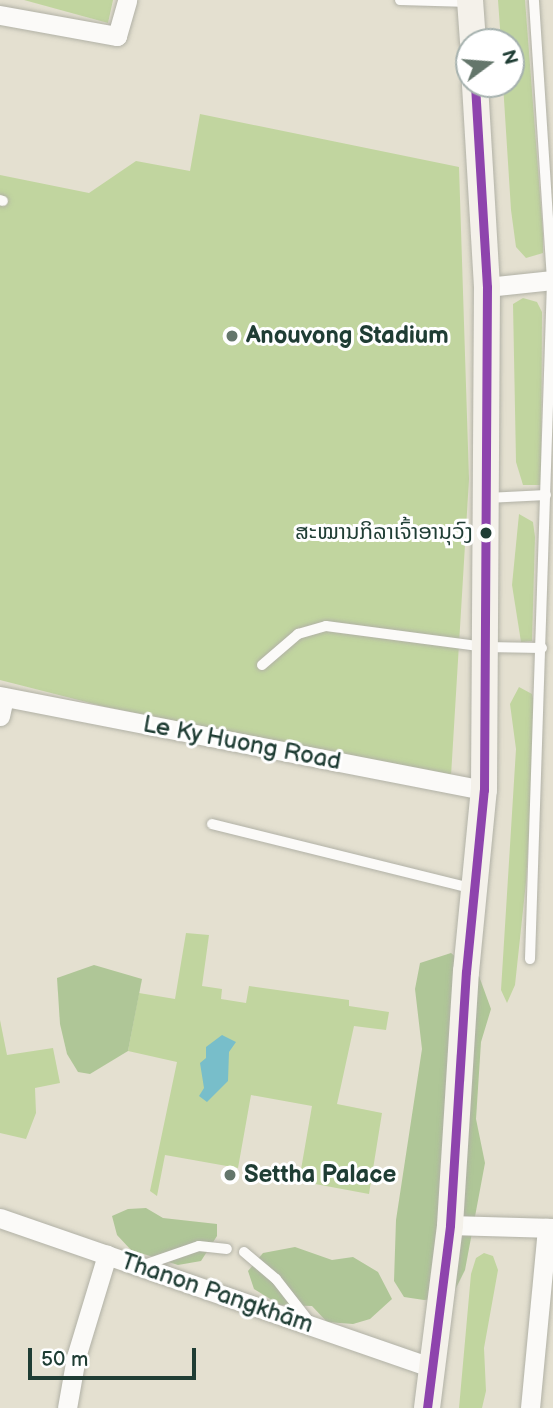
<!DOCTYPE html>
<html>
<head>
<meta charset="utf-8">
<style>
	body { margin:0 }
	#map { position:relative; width:553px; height:1408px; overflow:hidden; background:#e4e0d0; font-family:"Balsamiq Sans","Noto Sans Lao",sans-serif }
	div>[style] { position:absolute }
	.green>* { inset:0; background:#c1d59f }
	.forest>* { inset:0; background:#afc697 }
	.water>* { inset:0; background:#78beca }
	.roads { filter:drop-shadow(0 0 2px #b1b1a6) drop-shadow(0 0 2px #b1b1a6) }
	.lane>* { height:10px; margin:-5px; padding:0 5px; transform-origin:5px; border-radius:5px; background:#fbfaf8 }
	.street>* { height:19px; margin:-9.5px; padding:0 9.5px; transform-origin:9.5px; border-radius:9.5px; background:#fbfaf8 }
	.secondary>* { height:26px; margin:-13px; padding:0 13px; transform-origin:13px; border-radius:13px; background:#f4f1ea }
	.bus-1>* { height:9px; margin:-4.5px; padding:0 4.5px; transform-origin:4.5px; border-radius:4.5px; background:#8e44ad }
	.dots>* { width:19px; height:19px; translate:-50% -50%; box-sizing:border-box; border:4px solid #fff; border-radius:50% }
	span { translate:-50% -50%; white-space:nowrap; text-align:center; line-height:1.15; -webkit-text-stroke:6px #fff; paint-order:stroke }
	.bus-label { font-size:22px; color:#1f3d34 }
	.right { translate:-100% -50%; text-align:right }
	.poi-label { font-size:24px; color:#1f3d34; font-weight:700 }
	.left { translate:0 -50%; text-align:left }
	.street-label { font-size:24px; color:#1f3d34 }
	.north { position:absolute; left:455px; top:28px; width:70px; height:70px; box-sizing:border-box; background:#fff; border:2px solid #a5b1ae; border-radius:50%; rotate:74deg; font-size:19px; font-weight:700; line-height:28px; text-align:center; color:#1f3d34 }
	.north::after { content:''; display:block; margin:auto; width:24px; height:32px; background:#64766b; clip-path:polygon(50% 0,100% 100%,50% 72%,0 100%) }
	.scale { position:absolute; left:28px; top:1348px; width:168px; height:32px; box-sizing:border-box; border:4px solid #1f3d34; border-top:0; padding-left:9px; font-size:21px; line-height:24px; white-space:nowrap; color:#1f3d34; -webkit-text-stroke:5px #fff; paint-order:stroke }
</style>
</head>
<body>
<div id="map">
	<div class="green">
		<div style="clip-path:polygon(24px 0,113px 0,108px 23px)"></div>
		<div style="clip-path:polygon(498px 0,525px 0,543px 234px,543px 253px,526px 258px,516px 247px,511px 210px,503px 84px,511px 84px,511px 42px,501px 42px)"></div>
		<div style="clip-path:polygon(200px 114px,459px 167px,469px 479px,451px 776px,106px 707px,0 680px,0 175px,89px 193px,136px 161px,190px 171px)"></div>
		<div style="clip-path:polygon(523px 298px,537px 302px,542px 312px,541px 485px,523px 485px,516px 462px,513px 304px)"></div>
		<div style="clip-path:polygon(519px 514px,533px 522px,535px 537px,532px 641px,521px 642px,512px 585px)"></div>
		<div style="clip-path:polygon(519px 687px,532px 694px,536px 711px,526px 882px,515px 985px,507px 1003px,501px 990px,516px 749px,510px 704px)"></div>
		<div style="clip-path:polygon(186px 933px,209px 935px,202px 986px,222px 989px,221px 999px,246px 1003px,249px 986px,349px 1000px,349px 1006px,389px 1012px,386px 1030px,354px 1026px,337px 1104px,382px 1113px,369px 1194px,299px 1181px,312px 1106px,251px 1095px,238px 1168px,165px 1155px,157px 1196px,150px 1191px,177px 1062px,128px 1051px,139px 993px,175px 999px)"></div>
		<div style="clip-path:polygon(0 1020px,7px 1055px,53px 1048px,60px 1083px,35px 1088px,36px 1113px,26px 1139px,0 1133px)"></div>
		<div style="clip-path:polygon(484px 1253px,493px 1256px,498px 1270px,484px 1348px,486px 1391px,482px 1408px,459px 1408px,471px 1274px,476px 1258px)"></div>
	</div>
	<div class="forest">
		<div style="clip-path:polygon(451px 953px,479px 976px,491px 1009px,481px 1042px,476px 1119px,485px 1163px,465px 1270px,451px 1298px,424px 1300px,404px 1297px,394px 1281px,396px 1220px,422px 1049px,415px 989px,420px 963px)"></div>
		<div style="clip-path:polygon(94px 965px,142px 979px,128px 1051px,90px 1074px,78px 1072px,67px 1054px,60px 1024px,57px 978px)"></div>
		<div style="clip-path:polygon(146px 1208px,163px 1218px,217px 1224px,217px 1236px,201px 1261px,178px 1265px,131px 1250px,117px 1235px,112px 1216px,128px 1209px)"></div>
		<div style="clip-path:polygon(295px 1247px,332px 1260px,353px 1257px,378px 1272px,392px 1299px,370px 1319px,353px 1324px,327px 1322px,312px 1306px,280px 1305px,254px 1289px,248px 1271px,263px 1253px)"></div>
	</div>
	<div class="water">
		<div style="clip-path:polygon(222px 1035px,236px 1042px,229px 1052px,228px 1081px,207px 1102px,199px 1096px,204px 1088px,200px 1063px,206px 1058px,206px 1047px)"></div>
	</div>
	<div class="roads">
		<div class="lane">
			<div style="left:400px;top:0;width:70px;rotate:1.6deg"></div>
			<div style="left:0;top:200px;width:3px;rotate:18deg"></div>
			<div style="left:487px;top:498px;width:59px;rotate:-2.9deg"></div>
			<div style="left:262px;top:665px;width:48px;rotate:-40.7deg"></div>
			<div style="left:298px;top:634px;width:29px;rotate:-16deg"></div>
			<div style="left:326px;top:626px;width:160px;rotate:7.5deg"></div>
			<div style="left:485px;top:647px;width:57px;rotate:1deg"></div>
			<div style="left:212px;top:824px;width:270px;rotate:13.9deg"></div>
			<div style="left:530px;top:959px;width:679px;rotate:-88.14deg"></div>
			<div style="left:552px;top:280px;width:281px;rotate:-93.7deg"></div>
			<div style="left:244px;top:1252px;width:42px;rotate:40.2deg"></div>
			<div style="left:276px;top:1279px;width:52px;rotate:52deg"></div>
			<div style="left:144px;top:1265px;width:58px;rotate:-19.1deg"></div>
			<div style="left:199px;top:1246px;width:28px;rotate:6deg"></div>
		</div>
		<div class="street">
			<div style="left:0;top:15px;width:119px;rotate:10.2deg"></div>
			<div style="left:117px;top:36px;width:37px;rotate:-74deg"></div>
			<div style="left:487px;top:287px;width:66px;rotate:-6.1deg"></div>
			<div style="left:0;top:696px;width:493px;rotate:11deg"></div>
			<div style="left:0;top:716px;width:19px;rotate:-78deg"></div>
			<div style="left:0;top:1218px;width:459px;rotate:19.1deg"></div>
			<div style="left:450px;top:1225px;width:103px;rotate:1.7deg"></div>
			<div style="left:67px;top:1408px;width:52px;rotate:-80deg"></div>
			<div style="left:76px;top:1357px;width:107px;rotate:-73.1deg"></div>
			<div style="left:530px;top:1408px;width:181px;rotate:-84.6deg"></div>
		</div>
		<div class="secondary">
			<div style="left:470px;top:0;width:42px;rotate:85.9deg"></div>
			<div style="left:427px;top:1408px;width:184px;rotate:-82.8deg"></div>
			<div style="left:450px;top:1225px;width:254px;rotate:-86.4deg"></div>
			<div style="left:466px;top:972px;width:183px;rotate:-84.4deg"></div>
			<div style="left:484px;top:790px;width:503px;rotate:-89.66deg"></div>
			<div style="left:487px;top:287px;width:203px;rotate:-93.4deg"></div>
		</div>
	</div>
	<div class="bus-1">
		<div style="left:427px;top:1408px;width:184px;rotate:-82.8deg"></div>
		<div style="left:450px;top:1225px;width:254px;rotate:-86.4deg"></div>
		<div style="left:466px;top:972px;width:183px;rotate:-84.4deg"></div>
		<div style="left:484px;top:790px;width:503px;rotate:-89.66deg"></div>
		<div style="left:487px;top:287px;width:203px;rotate:-93.4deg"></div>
	</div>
	<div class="dots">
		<div style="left:232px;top:336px;background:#64766b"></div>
		<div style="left:486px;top:533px;background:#1f3d34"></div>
		<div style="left:230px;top:1175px;background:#64766b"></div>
	</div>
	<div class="bus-label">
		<span class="right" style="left:473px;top:533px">ສະໝານກິລາເຈົ້າອານຸວົງ</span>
	</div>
	<div class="poi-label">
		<span class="left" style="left:246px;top:336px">Anouvong Stadium</span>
		<span class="left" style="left:244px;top:1175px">Settha Palace</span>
	</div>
	<div class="street-label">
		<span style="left:242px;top:743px;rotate:11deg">Le Ky Huong Road</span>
		<span style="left:217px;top:1293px;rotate:19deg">Thanon Pangkhām</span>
	</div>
	<div class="north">N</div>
	<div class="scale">50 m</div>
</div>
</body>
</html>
